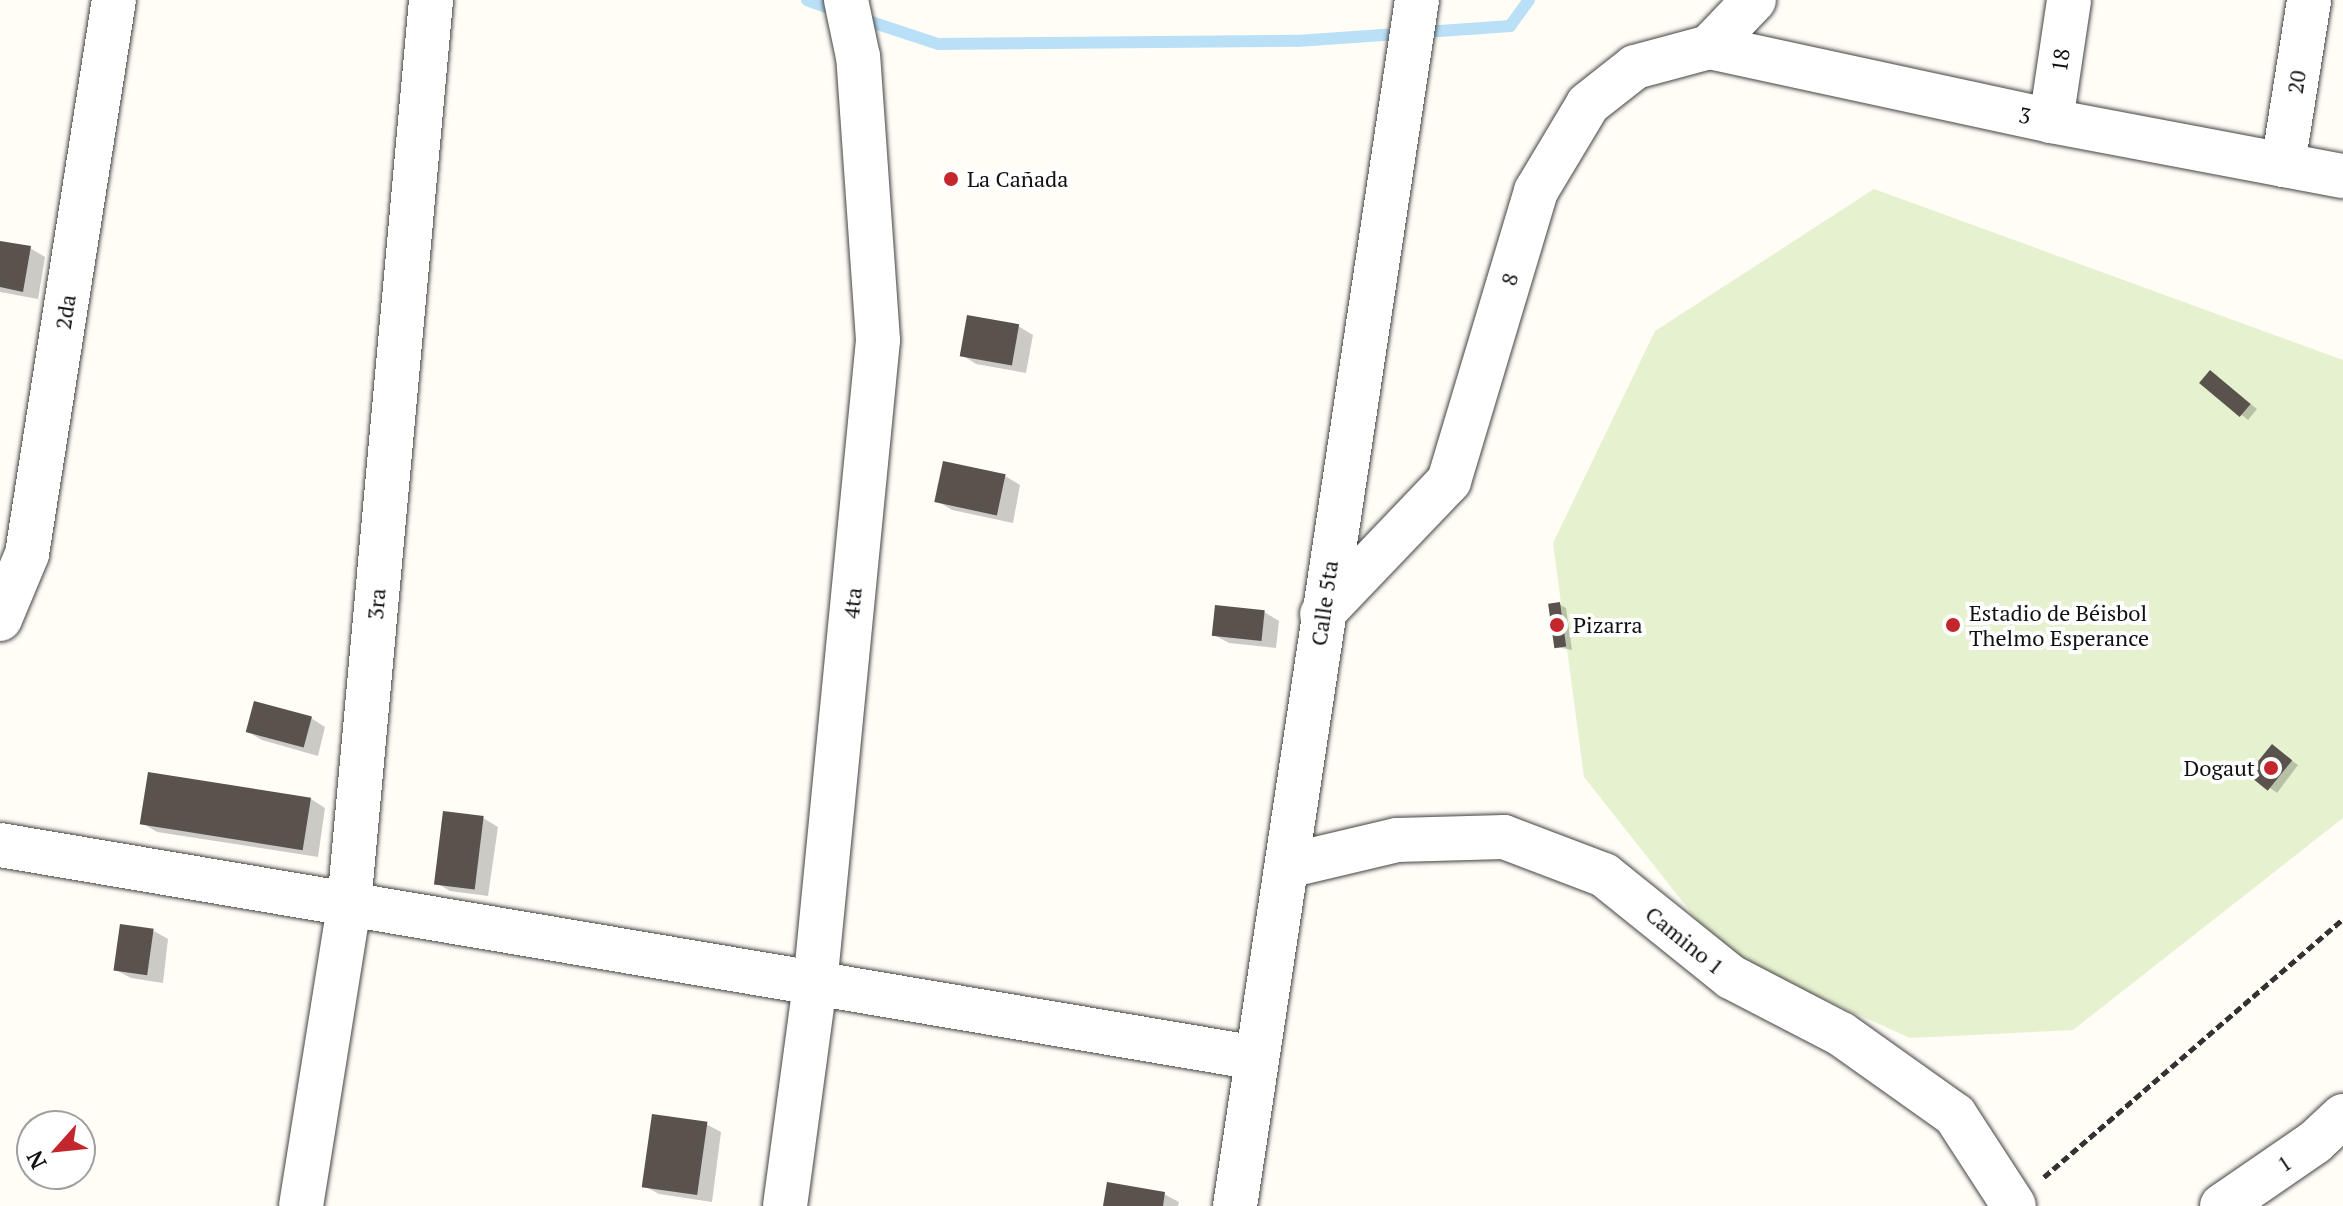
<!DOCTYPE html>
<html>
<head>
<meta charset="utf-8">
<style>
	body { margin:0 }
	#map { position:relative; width:2343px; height:1206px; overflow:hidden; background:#fffdf5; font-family:"PT Serif",serif }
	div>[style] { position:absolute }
	.pitch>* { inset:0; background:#e6f2cf }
	.shadow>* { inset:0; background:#0003 }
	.stream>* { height:12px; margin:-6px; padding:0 6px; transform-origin:6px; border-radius:6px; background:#b9e0f7 }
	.building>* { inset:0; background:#5a524d; transform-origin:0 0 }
	.path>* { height:5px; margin-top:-2.5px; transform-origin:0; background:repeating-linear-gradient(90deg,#333 0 8px,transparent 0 12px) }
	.roads { filter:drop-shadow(0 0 2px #444) drop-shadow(0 0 2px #444) }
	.minor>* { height:44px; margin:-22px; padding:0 22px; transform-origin:22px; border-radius:22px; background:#fff }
	.dots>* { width:22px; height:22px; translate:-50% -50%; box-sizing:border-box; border:4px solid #fff; border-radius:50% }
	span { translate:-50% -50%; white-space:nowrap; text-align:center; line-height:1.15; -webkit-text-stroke:8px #fff; paint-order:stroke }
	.street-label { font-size:22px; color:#111 }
	.poi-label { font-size:22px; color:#111 }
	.left { translate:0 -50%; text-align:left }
	.right { translate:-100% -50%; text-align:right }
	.north { position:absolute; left:16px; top:1110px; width:80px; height:80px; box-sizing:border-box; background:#fff; border:2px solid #a0a0a0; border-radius:50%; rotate:243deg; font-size:22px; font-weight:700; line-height:32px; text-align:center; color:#111 }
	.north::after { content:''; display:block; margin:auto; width:28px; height:36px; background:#c4262e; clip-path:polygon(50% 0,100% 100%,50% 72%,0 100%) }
</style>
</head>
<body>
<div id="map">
	<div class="pitch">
		<div style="clip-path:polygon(1874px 189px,2343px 360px,2343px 818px,2073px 1030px,1910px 1038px,1724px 954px,1584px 777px,1553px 543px,1655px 331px)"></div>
	</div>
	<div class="shadow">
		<div style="clip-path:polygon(0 243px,30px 248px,45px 257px,38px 299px,0 292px)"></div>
		<div style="clip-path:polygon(1018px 326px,1033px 335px,1026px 373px,976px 364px,962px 355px)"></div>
		<div style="clip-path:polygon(2217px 377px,2257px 409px,2248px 420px,2202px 383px)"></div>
		<div style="clip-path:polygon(1005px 476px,1020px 485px,1013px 523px,952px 510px,937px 501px)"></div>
		<div style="clip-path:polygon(1559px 604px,1566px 608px,1572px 650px,1557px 647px)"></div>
		<div style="clip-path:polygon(1264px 612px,1279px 621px,1276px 648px,1229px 643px,1214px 635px)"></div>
		<div style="clip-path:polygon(311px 718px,325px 727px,318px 756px,262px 740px,248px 732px)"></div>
		<div style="clip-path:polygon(2279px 751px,2298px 765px,2277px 793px,2252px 775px)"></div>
		<div style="clip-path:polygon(311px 799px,325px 808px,318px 857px,157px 832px,142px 823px)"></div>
		<div style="clip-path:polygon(483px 818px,498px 827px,488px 896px,450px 891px,435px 882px)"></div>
		<div style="clip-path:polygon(154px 931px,168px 939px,163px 983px,131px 978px,116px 970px)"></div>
		<div style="clip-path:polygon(706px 1124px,721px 1132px,712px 1202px,659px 1194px,644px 1186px)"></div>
		<div style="clip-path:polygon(1164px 1194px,1179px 1202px,1178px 1206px,1105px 1206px)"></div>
	</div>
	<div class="stream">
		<div style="left:807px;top:0;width:33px;rotate:20deg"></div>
		<div style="left:859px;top:18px;width:83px;rotate:18.2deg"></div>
		<div style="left:938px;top:44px;width:359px;rotate:-0.5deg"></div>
		<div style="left:1297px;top:41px;width:214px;rotate:-4deg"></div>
		<div style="left:1510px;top:26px;width:32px;rotate:-54deg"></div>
	</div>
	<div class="building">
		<div style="clip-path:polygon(0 241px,31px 246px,23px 292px,0 287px)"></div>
		<div style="left:967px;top:315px;width:53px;height:42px;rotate:10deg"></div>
		<div style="left:2210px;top:370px;width:53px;height:17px;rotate:40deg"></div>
		<div style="left:943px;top:461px;width:64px;height:42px;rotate:12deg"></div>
		<div style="left:1560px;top:602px;width:45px;height:12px;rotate:82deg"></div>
		<div style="left:1215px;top:605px;width:50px;height:31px;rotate:6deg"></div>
		<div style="left:254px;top:701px;width:60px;height:32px;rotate:15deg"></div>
		<div style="left:2272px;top:744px;width:26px;height:39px;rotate:39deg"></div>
		<div style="left:148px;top:772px;width:165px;height:53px;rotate:9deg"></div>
		<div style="left:443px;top:811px;width:41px;height:74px;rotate:7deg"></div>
		<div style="left:120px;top:924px;width:34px;height:47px;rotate:8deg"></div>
		<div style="left:652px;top:1114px;width:56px;height:74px;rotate:8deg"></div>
		<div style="clip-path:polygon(1107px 1182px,1165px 1192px,1163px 1206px,1103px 1206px)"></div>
	</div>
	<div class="path">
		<div style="left:2044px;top:1177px;width:395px;rotate:-40.8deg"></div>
	</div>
	<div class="roads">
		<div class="minor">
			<div style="left:1709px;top:47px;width:350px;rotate:12.2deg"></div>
			<div style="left:2051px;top:121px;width:297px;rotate:10.7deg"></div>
			<div style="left:2051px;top:121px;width:122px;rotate:-81.5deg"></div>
			<div style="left:2283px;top:165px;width:167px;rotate:-81deg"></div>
			<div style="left:1322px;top:614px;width:184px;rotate:-46.3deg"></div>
			<div style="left:1449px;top:481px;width:303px;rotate:-73.3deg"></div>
			<div style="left:1536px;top:191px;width:101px;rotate:-59.1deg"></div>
			<div style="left:1588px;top:104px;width:60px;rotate:-38.2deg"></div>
			<div style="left:1635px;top:67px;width:77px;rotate:-15.1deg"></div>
			<div style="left:1709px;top:47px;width:65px;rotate:-46.2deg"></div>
			<div style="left:0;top:619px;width:70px;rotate:-67.4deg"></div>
			<div style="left:27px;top:554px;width:561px;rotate:-81.08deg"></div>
			<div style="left:0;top:845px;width:1274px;rotate:9.62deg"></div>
			<div style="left:1287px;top:866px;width:113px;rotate:-13.3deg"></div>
			<div style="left:1397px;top:840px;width:107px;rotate:-1.6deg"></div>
			<div style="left:1504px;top:837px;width:107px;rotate:20.8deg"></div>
			<div style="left:1604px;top:875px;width:163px;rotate:38.8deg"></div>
			<div style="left:1731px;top:977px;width:124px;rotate:27.4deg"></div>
			<div style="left:1841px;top:1034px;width:140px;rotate:35.4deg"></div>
			<div style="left:1955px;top:1115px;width:108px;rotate:57deg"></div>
			<div style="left:301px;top:1206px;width:305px;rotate:-80.9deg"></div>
			<div style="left:349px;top:905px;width:909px;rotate:-84.82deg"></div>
			<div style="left:785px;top:1206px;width:223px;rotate:-82.3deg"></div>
			<div style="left:815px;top:985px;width:648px;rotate:-84.42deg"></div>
			<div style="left:878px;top:340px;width:284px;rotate:-94deg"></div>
			<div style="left:858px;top:57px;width:58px;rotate:-101.9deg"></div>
			<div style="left:1235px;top:1206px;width:1220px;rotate:-81.42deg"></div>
			<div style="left:2222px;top:1206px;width:113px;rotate:-34.5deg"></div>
			<div style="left:2315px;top:1142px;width:38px;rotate:-43deg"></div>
		</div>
	</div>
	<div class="dots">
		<div style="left:951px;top:179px;background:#c4262e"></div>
		<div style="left:1557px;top:625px;background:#c4262e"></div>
		<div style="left:1953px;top:625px;background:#c4262e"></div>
		<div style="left:2271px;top:768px;background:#c4262e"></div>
	</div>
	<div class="street-label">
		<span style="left:2060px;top:60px;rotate:-82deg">18</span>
		<span style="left:2296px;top:82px;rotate:-81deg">20</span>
		<span style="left:2025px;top:115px;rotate:12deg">3</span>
		<span style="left:1509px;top:279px;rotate:-73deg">8</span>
		<span style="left:65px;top:312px;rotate:-81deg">2da</span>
		<span style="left:852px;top:603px;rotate:-84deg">4ta</span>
		<span style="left:1324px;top:603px;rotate:-82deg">Calle 5ta</span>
		<span style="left:376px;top:604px;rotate:-85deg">3ra</span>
		<span style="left:1685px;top:940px;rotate:39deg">Camino 1</span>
		<span style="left:2284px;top:1163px;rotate:-34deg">1</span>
	</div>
	<div class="poi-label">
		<span class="left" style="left:967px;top:179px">La Cañada</span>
		<span class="left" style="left:1969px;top:625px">Estadio de Béisbol<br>Thelmo Esperance</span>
		<span class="left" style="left:1573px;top:625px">Pizarra</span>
		<span class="right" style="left:2255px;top:768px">Dogaut</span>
	</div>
	<div class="north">N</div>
</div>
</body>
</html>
